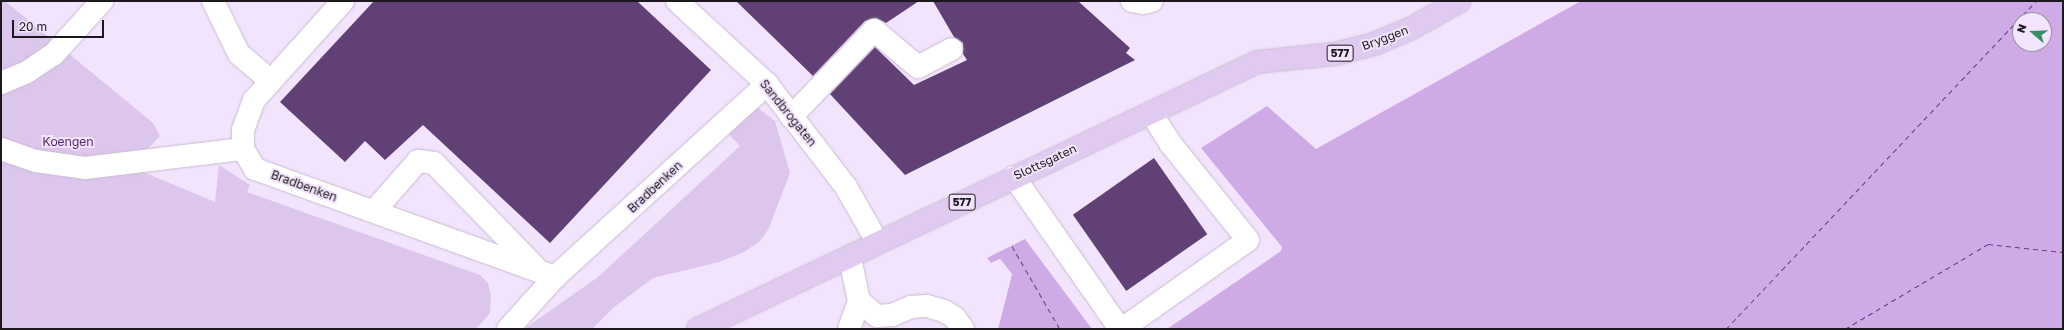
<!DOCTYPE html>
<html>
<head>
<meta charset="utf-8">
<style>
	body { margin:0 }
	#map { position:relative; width:2064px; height:330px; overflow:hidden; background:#f2e4fc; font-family:"Golos Text",sans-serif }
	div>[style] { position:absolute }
	.green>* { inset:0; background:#dcc6ec }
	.water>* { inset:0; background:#ceaae7 }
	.pier>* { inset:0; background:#f2e4fc }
	.ferry>* { height:1px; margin-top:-0.5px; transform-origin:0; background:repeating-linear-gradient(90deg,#673982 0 5px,transparent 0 9px) }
	.building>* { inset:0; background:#604075; transform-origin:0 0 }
	.roads { filter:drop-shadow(0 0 1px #cabcd3) drop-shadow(0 0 1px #cabcd3) }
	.minor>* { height:22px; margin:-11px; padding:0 11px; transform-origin:11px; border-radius:11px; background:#fff }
	.major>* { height:22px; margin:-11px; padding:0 11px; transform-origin:11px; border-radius:11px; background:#e0caf0 }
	span { translate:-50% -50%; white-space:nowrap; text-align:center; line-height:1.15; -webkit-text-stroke:4px #f2e4fc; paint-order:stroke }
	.shield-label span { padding:1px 3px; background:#f2e4fc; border:1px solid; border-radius:3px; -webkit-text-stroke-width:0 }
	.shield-label { font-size:11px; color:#1d1820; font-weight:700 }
	.street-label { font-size:12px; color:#1d1820 }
	.park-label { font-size:12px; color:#562970 }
	.frame { position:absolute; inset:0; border:2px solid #1d1820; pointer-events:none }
	.north { position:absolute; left:2012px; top:12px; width:40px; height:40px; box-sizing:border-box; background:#f2e4fc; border:1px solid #9d92a4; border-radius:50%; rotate:289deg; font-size:11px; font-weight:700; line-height:16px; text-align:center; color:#1d1820 }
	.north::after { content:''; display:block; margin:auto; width:14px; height:18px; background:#328f66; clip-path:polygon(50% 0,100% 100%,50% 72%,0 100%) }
	.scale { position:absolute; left:12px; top:20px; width:92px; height:18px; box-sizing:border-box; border:2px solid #1d1820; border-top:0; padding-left:5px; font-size:12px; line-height:14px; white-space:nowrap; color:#1d1820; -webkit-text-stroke:3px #f2e4fc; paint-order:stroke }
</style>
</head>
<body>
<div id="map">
	<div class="green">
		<div style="clip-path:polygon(1px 1px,5px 1px,153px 123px,160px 136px,131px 167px,215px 202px,219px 165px,250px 185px,247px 192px,480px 275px,488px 283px,491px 296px,490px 313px,476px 329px,1px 329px)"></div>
		<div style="clip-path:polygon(749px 101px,775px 121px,790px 173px,768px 230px,760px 241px,744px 252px,719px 262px,653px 278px,613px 308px,592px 329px,524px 329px,598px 277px,740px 146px,721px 126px)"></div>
	</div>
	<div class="water">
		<div style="clip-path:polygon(evenodd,1581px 1px,2063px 1px,2063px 329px,1167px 329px,1281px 251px,1282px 247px,1201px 148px,1267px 106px,1316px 149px,1581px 1px,2020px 20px,2044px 20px,2044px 44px,2020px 44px,2020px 20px)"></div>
		<div style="clip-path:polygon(1025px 239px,1092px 329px,998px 329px,1012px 274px,1000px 259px,991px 263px,987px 258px)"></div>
	</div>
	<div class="pier">
		<div style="clip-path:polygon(987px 258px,991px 263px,1000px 259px,1012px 274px,998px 329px,1010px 275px,999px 262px,989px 265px)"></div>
	</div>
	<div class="ferry">
		<div style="left:1012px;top:246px;width:96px;rotate:60deg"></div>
		<div style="left:1726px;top:329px;width:451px;rotate:-46.6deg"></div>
		<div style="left:1845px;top:329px;width:166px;rotate:-30.7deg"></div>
		<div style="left:1988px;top:244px;width:75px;rotate:6.1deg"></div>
	</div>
	<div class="building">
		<div style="clip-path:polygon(374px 1px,637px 1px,711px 70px,550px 243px,423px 125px,385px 160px,365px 141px,345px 162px,280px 102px)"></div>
		<div style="clip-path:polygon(736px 1px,919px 1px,886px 23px,876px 18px,865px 21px,813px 76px)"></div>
		<div style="clip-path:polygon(933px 1px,1078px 1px,1130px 48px,1126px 53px,1135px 60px,905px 175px,830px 94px,875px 47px,914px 85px,967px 60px,963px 54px,963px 43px,954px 37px)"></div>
		<div style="left:1154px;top:158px;width:93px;height:99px;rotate:55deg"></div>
	</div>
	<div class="roads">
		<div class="minor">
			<div style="left:213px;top:1px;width:59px;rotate:63.9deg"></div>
			<div style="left:239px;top:54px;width:42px;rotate:40.2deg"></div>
			<div style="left:677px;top:1px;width:122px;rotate:42.7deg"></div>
			<div style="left:767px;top:84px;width:130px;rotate:52.5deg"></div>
			<div style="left:846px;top:187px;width:64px;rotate:60.3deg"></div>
			<div style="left:1132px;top:1px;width:11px;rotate:10deg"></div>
			<div style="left:1143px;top:3px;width:9px;rotate:-13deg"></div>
			<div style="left:1px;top:83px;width:28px;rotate:-23deg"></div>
			<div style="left:27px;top:72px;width:32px;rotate:-34deg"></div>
			<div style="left:54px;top:54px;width:72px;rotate:-47.8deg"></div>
			<div style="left:791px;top:117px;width:120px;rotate:-46.3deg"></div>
			<div style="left:874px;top:30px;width:57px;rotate:40.1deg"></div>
			<div style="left:918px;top:67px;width:38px;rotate:-28deg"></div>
			<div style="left:1px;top:149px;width:37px;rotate:19deg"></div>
			<div style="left:36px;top:161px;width:49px;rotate:8.1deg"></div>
			<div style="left:85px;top:168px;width:159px;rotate:-6.9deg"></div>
			<div style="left:243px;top:149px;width:23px;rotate:59deg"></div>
			<div style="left:255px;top:169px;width:319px;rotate:19.8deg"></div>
			<div style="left:555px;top:277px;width:287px;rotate:-42.3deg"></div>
			<div style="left:243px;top:149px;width:19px;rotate:-90deg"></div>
			<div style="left:243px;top:130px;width:32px;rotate:-70deg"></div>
			<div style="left:254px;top:100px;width:133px;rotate:-48deg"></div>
			<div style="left:1014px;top:177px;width:185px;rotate:55.1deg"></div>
			<div style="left:374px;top:211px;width:67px;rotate:-48.7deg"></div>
			<div style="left:418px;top:161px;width:16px;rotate:7deg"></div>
			<div style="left:434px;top:163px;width:145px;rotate:45.8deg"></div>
			<div style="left:859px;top:301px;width:23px;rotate:40deg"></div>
			<div style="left:877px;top:316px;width:15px;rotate:-4deg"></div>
			<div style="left:892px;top:315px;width:21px;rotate:-23deg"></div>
			<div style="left:911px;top:307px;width:16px;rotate:-4deg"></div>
			<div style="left:927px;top:306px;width:18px;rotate:16deg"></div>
			<div style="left:944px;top:311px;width:13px;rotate:32deg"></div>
			<div style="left:955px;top:318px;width:14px;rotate:54deg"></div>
			<div style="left:508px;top:329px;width:70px;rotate:-47.9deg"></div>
			<div style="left:849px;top:329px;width:30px;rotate:-70deg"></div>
			<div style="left:859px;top:301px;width:44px;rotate:-101.8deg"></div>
			<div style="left:1122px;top:329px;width:154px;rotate:-35.2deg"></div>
			<div style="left:1248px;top:240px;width:124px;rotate:-128.8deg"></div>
			<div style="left:1170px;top:143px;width:36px;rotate:-122deg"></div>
		</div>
		<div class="major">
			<div style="left:698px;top:329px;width:619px;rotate:-25.53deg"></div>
			<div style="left:1257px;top:62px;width:78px;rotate:-5.9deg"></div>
			<div style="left:1335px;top:54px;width:40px;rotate:-14.4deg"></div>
			<div style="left:1374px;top:44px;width:39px;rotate:-23deg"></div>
			<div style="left:1410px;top:29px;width:57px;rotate:-29.2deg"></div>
		</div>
	</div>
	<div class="shield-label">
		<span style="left:1340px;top:53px">577</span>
		<span style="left:962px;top:202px">577</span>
	</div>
	<div class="street-label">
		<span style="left:1385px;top:38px;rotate:-21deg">Bryggen</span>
		<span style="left:788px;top:113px;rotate:51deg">Sandbrogaten</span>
		<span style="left:1045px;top:162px;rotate:-25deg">Slottsgaten</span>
		<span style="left:304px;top:186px;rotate:20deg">Bradbenken</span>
		<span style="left:655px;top:187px;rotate:-43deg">Bradbenken</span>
	</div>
	<div class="park-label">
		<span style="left:68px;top:142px">Koengen</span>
	</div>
	<div class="frame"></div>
	<div class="north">N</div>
	<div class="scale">20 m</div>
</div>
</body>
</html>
